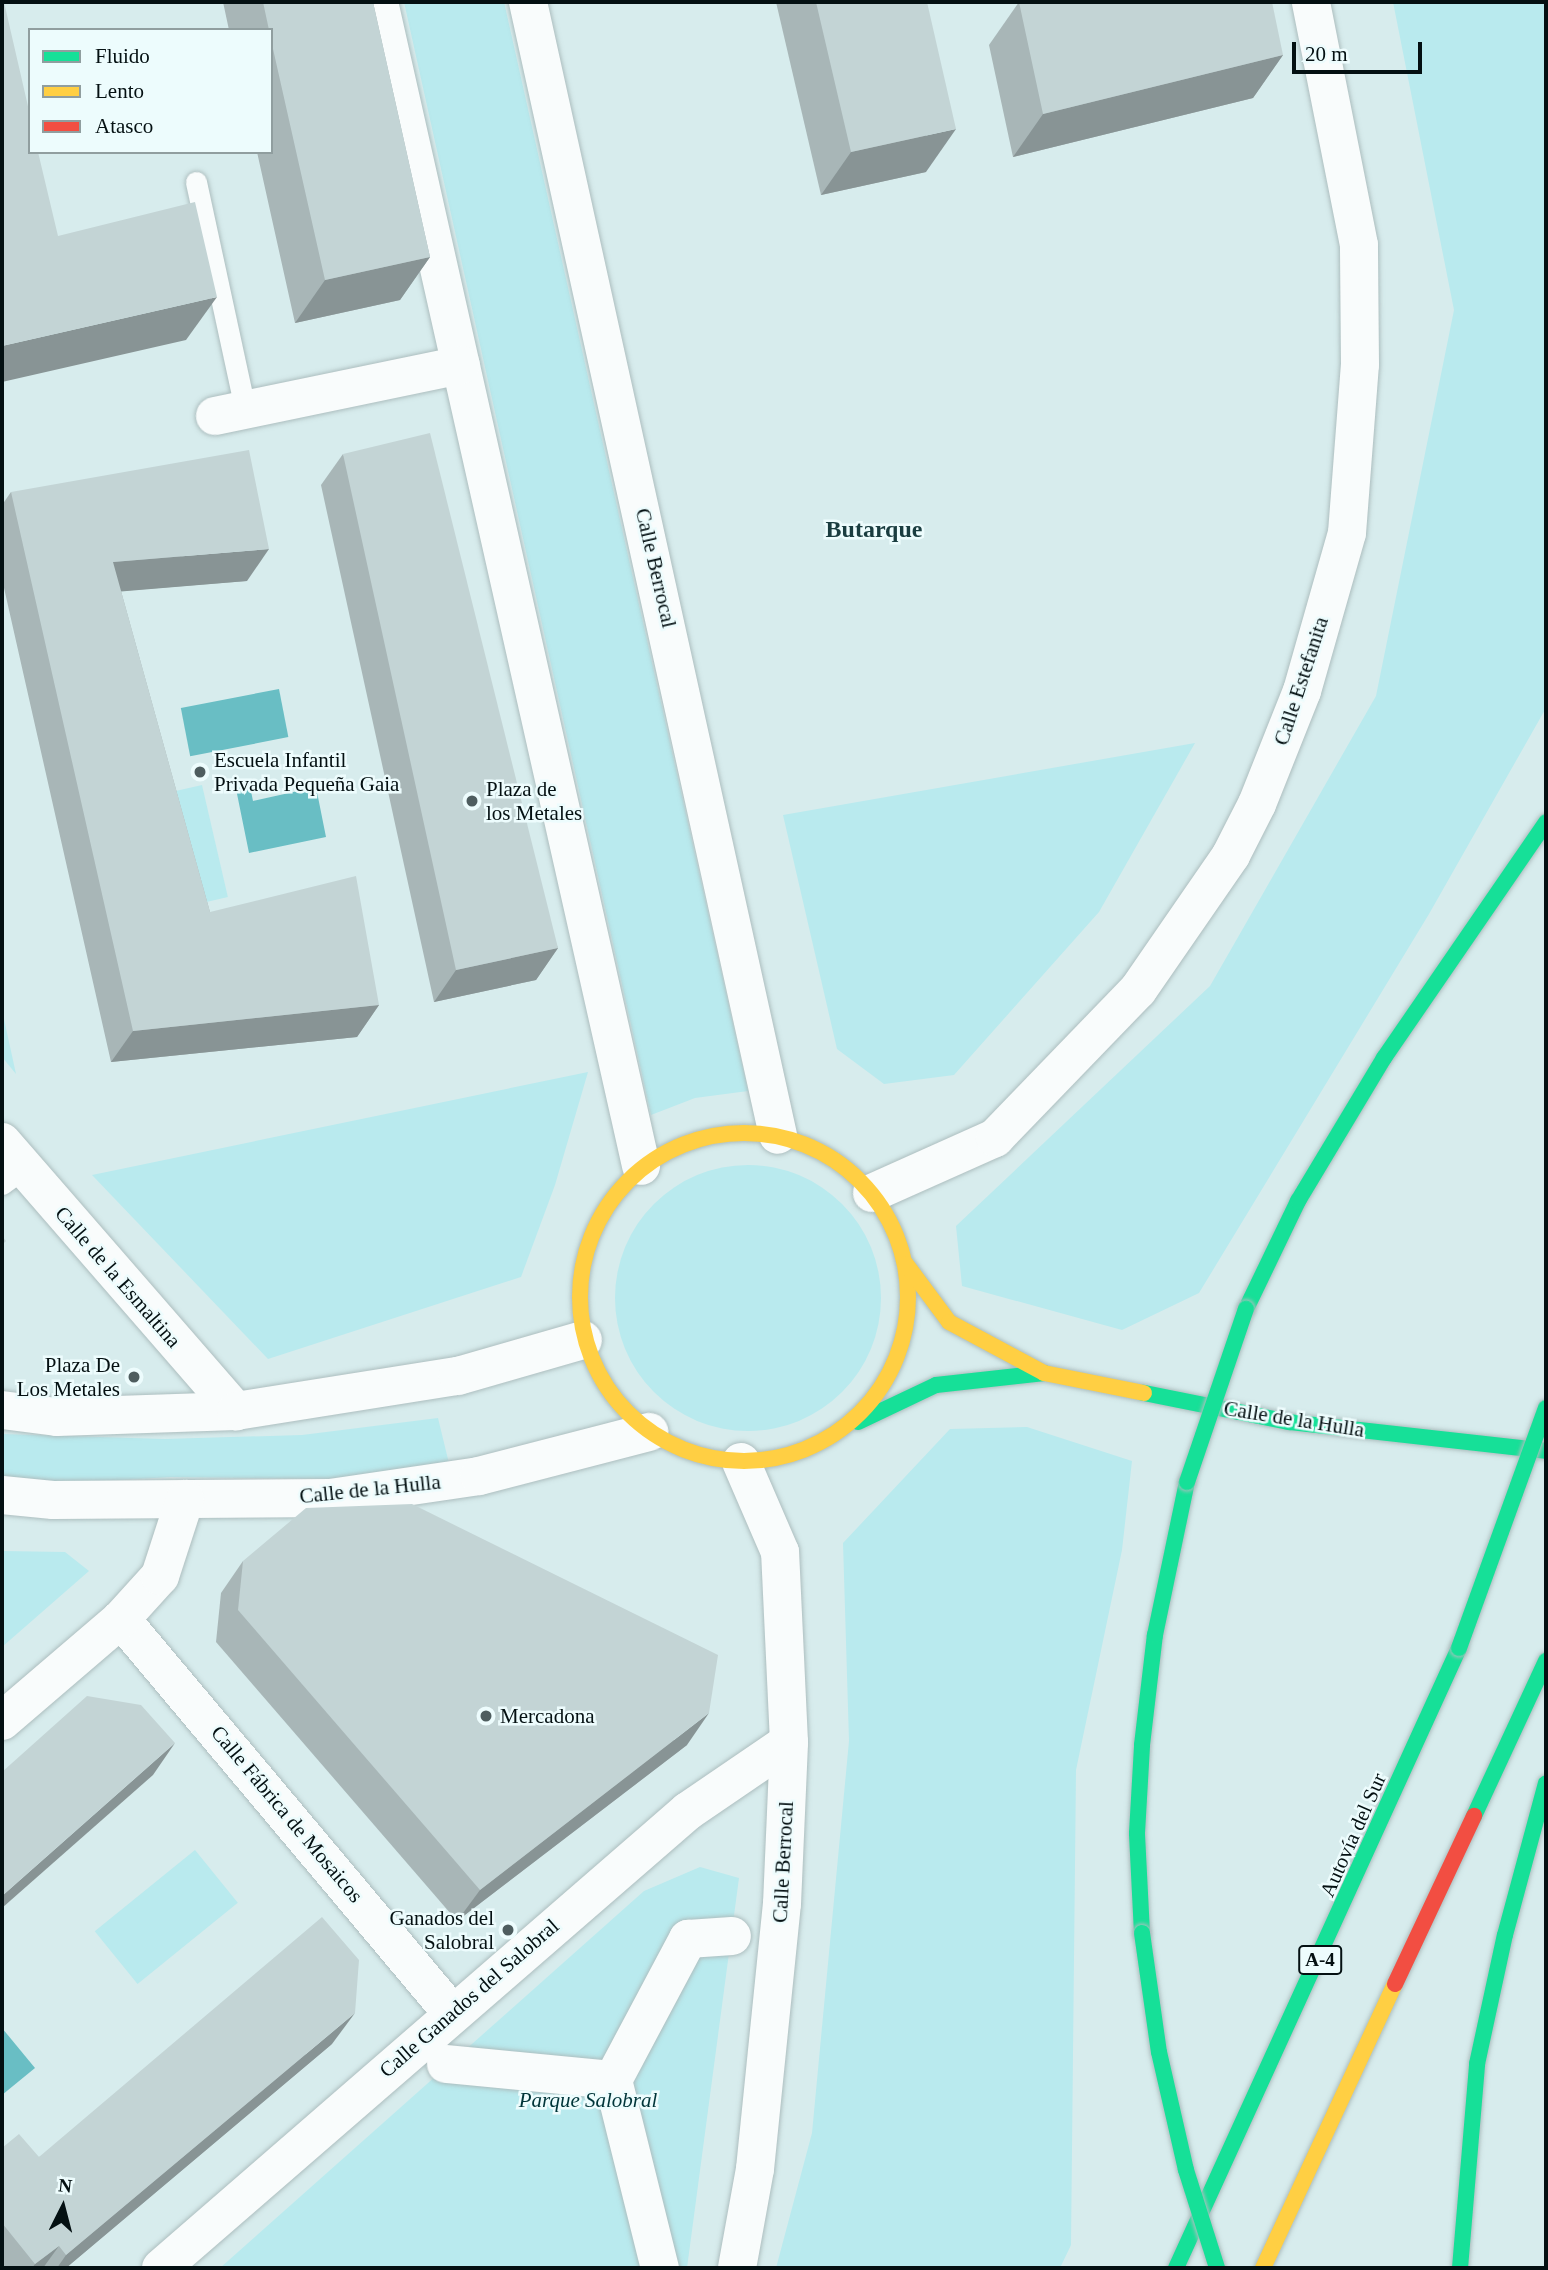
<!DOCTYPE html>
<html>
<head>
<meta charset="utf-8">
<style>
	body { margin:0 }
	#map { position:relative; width:1548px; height:2270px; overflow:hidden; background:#d7eced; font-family:"Times New Roman",serif }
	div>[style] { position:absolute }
	.green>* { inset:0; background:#b9eaee; transform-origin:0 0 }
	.round { border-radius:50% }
	.water>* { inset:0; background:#69bec4; transform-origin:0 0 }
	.roads { filter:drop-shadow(0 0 2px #adbebf) drop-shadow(0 0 2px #adbebf) }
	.lane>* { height:21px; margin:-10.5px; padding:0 10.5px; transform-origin:10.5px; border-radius:10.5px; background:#f9fcfc }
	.street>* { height:38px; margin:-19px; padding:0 19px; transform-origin:19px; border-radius:19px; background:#f9fcfc }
	.fast>* { height:16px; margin:-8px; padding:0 8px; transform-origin:8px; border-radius:8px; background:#16e098 }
	.slow>* { height:16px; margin:-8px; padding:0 8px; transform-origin:8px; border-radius:8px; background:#ffcf43 }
	.slow>.ring { margin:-8px; padding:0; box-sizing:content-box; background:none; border:16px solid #ffcf43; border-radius:50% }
	.jam>* { height:16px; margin:-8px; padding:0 8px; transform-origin:8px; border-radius:8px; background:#f24e42 }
	.bridges { filter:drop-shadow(0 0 2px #adbebf) drop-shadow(0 0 2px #adbebf) }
	.fast-bridge>* { height:16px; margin:-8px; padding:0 8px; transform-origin:8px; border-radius:8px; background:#16e098 }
	.wall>* { inset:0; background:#a8b6b7 }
	.shaded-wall>* { inset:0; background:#889495 }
	.building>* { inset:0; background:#c3d4d5 }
	.dots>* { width:19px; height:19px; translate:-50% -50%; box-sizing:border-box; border:4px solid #edfcfd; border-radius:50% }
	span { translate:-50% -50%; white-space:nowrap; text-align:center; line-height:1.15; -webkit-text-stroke:5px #edfcfd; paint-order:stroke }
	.shield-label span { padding:2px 5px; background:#edfcfd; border:2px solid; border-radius:5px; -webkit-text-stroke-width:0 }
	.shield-label { font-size:19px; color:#041012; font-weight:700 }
	.street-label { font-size:21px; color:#041012 }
	.poi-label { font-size:21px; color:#041012 }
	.left { translate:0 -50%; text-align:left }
	.right { translate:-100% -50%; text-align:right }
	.park-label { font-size:21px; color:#003539; font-style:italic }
	.quarter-label { font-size:24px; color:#1a3d40; font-weight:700 }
	.frame { position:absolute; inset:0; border:4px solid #041012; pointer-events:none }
	.legend { position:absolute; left:28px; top:28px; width:245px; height:126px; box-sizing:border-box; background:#edfcfd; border:2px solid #909e9f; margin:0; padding:9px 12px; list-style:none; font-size:21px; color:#041012 }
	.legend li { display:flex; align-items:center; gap:14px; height:35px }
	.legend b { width:35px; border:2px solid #909e9f }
	.north { position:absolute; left:28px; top:2172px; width:70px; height:70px; -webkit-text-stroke:5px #edfcfd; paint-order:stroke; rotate:6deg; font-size:19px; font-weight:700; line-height:28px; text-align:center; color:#041012 }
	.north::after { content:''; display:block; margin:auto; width:24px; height:32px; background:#041012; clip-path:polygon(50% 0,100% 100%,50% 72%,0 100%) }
	.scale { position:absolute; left:1292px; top:42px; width:130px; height:32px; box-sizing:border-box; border:4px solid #041012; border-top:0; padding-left:9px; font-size:21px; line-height:24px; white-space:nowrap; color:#041012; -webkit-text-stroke:5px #edfcfd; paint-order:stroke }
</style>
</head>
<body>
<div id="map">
	<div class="green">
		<div style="clip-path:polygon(404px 2px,504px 2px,748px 1091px,695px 1098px,651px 1115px)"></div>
		<div style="clip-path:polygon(1393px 2px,1546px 2px,1546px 708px,1429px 914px,1199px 1293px,1122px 1330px,962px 1286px,956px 1226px,1210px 986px,1376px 696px,1454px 310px)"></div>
		<div style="clip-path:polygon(1195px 743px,1099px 912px,954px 1075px,884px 1084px,837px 1049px,783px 815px)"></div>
		<div style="left:202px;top:785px;width:115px;height:45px;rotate:77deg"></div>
		<div style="clip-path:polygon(2px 1010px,16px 1074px,2px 1057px)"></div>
		<div style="clip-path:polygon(588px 1072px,555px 1185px,521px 1277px,268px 1359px,92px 1175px)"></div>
		<div class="round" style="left:615px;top:1165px;width:266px;height:266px"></div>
		<div style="clip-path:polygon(438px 1418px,453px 1480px,171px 1477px,69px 1483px,2px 1477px,2px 1434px,165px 1439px,302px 1435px)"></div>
		<div style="clip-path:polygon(1027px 1427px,1132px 1461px,1122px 1550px,1076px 1770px,1071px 2245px,1060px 2268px,776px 2268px,812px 2133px,849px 1741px,843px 1543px,950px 1429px)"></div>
		<div style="clip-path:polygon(2px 1551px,65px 1552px,89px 1571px,2px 1647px)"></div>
		<div style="left:195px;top:1850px;width:68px;height:129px;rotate:51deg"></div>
		<div style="clip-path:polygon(700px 1867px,739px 1878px,687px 2268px,220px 2268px,644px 1891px)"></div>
	</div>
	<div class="water">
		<div style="left:279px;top:689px;width:49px;height:100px;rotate:79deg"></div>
		<div style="clip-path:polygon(249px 781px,253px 801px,316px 787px,326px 837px,249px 853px,235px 784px)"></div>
		<div style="clip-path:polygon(2px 2028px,35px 2068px,2px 2095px)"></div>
	</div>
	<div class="roads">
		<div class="lane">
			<div style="left:196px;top:182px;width:232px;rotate:77.8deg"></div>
			<div style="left:2px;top:1184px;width:27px;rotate:-36deg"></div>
		</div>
		<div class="street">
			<div style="left:379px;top:2px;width:1193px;rotate:77.31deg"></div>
			<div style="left:528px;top:2px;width:1160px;rotate:77.56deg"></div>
			<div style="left:215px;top:416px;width:251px;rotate:-11.7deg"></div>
			<div style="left:2px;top:1142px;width:357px;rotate:49deg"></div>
			<div style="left:872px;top:1193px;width:135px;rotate:-24.1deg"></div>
			<div style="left:995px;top:1138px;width:206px;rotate:-46deg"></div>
			<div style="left:1138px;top:990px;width:164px;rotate:-55.4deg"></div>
			<div style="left:1231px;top:855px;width:57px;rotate:-63deg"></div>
			<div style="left:1257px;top:804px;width:122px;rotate:-68.3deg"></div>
			<div style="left:1302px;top:691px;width:164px;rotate:-74.1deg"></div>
			<div style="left:1347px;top:533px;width:169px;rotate:-85.6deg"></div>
			<div style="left:1360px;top:365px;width:120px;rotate:-90.5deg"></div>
			<div style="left:1359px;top:245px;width:248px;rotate:-101.2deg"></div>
			<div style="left:2px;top:1410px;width:55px;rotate:7.3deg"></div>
			<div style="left:57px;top:1417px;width:179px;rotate:-1.9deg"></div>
			<div style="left:236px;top:1411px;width:225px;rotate:-9deg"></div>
			<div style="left:458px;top:1376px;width:130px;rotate:-16.1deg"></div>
			<div style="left:2px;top:1495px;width:51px;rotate:5.6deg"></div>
			<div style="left:53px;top:1500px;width:277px;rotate:-0.4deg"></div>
			<div style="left:330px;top:1498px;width:151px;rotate:-8.4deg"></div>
			<div style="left:479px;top:1476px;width:176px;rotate:-14.5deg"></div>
			<div style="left:121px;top:1619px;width:513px;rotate:49.98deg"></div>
			<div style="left:2px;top:1721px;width:157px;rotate:-40.6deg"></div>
			<div style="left:121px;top:1619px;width:58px;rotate:-47.8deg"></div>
			<div style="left:160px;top:1576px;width:81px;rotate:-72deg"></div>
			<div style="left:446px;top:2064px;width:168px;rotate:5.5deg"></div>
			<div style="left:613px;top:2080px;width:160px;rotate:-62deg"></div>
			<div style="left:688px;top:1939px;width:44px;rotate:-3.9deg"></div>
			<div style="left:613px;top:2080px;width:194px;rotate:76deg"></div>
			<div style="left:161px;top:2268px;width:698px;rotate:-40.93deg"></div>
			<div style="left:688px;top:1811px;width:122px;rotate:-34.3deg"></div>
			<div style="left:737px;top:2268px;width:101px;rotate:-79.7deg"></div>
			<div style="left:755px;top:2169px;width:266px;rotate:-84.2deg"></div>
			<div style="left:782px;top:1904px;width:162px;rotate:-87.5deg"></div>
			<div style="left:789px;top:1742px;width:190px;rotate:-92.7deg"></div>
			<div style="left:780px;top:1552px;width:98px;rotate:-113.4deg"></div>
		</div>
		<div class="fast">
			<div style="left:1246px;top:1309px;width:120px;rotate:-64.3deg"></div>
			<div style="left:1298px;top:1201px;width:167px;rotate:-59deg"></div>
			<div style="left:1384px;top:1058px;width:286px;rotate:-55.5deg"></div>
			<div style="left:1144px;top:1393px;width:148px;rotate:11.3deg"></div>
			<div style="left:1289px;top:1422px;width:259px;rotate:6.4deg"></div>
			<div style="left:858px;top:1422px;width:86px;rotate:-25.4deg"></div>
			<div style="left:936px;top:1385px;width:109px;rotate:-6.3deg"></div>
			<div style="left:1474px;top:1816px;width:171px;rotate:-65.1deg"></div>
			<div style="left:1142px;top:1933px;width:100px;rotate:-92.9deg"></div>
			<div style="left:1137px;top:1833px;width:88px;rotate:-86.7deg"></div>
			<div style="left:1142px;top:1745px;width:111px;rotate:-83.3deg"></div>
			<div style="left:1155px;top:1635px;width:156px;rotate:-78.2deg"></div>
			<div style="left:1176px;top:2268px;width:682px;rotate:-65.47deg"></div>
			<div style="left:1460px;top:2268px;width:205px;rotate:-85.2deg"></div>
			<div style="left:1477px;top:2064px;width:132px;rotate:-77.8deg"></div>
			<div style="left:1505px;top:1935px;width:157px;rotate:-74.9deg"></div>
		</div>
		<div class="slow">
			<div class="ring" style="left:580px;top:1133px;width:312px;height:312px"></div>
			<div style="left:906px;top:1264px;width:72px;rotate:53.4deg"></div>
			<div style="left:949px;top:1322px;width:108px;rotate:28.2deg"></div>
			<div style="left:1044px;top:1373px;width:102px;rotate:11.3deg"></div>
			<div style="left:1263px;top:2268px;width:313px;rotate:-65.1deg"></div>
		</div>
		<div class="jam">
			<div style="left:1395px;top:1984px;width:186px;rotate:-64.8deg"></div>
		</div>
	</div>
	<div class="bridges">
		<div class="fast-bridge">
			<div style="left:1187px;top:1482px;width:183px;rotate:-71.2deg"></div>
			<div style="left:1459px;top:1648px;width:255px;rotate:-70.1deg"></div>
			<div style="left:1142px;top:1933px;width:120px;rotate:81.9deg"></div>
			<div style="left:1159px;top:2052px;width:121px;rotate:77.1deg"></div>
			<div style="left:1186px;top:2170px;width:103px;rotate:72.4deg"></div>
		</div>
	</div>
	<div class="wall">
		<div style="clip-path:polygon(223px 2px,373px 2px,430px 257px,400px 300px,295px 323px,257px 152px,271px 152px,271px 30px,229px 30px)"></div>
		<div style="clip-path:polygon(776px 2px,927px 2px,926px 172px,821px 195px)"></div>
		<div style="clip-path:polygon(1019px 2px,1283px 55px,1253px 98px,1013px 157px,989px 45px)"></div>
		<div style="clip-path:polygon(343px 454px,558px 948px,536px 980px,434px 1002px,321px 485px)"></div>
		<div style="clip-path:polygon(11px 492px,247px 581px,121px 591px,210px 912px,379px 1005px,357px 1037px,111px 1062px,2px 579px,2px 505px)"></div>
		<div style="clip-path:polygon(243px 1561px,687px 1745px,457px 1921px,216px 1642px,221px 1593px)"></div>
		<div style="clip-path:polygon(332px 2044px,66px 2268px,2px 2268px,2px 2148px,39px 2157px)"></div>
	</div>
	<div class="shaded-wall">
		<div style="clip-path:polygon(1283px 55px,1253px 98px,1013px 157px,1043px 114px)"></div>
		<div style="clip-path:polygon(956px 129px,926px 172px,821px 195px,851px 152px)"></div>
		<div style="clip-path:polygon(430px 257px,400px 300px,295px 323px,325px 280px)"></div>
		<div style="clip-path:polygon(217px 297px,186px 340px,2px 382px,2px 346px)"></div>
		<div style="clip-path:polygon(269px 549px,247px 581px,91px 594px,113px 562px)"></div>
		<div style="clip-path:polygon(558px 948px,536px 980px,434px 1002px,456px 970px)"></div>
		<div style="clip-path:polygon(379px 1005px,357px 1037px,111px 1062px,133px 1031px)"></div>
		<div style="clip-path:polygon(709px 1713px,687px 1745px,457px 1921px,480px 1890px)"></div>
		<div style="clip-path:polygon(175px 1743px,153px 1775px,2px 1908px,2px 1896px)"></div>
		<div style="clip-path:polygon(355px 2013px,332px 2044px,66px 2268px,57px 2268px,66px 2255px)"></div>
		<div style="clip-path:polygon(59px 2246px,43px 2268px,32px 2268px,35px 2264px)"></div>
	</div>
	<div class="building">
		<div style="clip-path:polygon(2px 2px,4px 2px,30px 115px,30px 152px,38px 152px,58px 236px,195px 202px,217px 297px,2px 346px)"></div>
		<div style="clip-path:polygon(263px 2px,373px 2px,430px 257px,325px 280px,271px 40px,271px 30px,269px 30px)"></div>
		<div style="clip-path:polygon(816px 2px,927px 2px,956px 129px,851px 152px)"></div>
		<div style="clip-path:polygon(1019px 2px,1272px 2px,1283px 55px,1043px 114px)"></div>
		<div style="clip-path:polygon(430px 433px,558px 948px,456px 970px,343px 454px)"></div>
		<div style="clip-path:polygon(249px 450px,269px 549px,113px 562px,210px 912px,356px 876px,379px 1005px,133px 1031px,11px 492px)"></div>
		<div style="clip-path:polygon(2px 1236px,6px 1241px,2px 1245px)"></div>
		<div style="clip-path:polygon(412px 1504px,718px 1655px,709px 1713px,480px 1890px,238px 1610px,243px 1561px,306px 1508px)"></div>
		<div style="clip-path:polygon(87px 1696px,141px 1705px,175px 1743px,2px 1896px,2px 1772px)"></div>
		<div style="clip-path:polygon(322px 1917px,359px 1960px,355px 2013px,66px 2255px,59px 2246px,35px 2264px,2px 2223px,2px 2148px,19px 2134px,39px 2157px)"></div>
	</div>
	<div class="dots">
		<div style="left:200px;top:772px;background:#4e5d5f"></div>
		<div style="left:472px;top:801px;background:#4e5d5f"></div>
		<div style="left:134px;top:1377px;background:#4e5d5f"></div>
		<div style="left:486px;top:1716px;background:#4e5d5f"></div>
		<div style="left:508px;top:1930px;background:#4e5d5f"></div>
	</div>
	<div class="shield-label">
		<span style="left:1320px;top:1960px">A-4</span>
	</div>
	<div class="street-label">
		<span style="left:656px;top:568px;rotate:77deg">Calle Berrocal</span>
		<span style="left:1301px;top:681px;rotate:-72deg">Calle Estefanita</span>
		<span style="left:118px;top:1277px;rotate:49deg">Calle de la Esmaltina</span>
		<span style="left:1294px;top:1419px;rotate:9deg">Calle de la Hulla</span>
		<span style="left:370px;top:1489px;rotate:-6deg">Calle de la Hulla</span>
		<span style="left:287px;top:1814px;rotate:50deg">Calle Fábrica de Mosaicos</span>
		<span style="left:1353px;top:1835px;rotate:-66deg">Autovía del Sur</span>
		<span style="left:783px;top:1862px;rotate:-87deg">Calle Berrocal</span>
		<span style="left:469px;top:1998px;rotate:-41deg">Calle Ganados del Salobral</span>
	</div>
	<div class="poi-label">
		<span class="left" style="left:214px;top:772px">Escuela Infantil<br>Privada Pequeña Gaia</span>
		<span class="left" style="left:486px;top:801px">Plaza de<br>los Metales</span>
		<span class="right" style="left:120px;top:1377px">Plaza De<br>Los Metales</span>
		<span class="left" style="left:500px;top:1716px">Mercadona</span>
		<span class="right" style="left:494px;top:1930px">Ganados del<br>Salobral</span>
	</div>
	<div class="park-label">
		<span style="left:588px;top:2100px">Parque Salobral</span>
	</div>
	<div class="quarter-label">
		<span style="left:874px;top:530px">Butarque</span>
	</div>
	<div class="frame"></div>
	<ul class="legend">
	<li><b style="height:9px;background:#16e098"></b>Fluido</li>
	<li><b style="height:9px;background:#ffcf43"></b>Lento</li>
	<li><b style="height:9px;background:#f24e42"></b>Atasco</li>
	</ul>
	<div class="north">N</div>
	<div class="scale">20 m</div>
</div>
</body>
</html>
